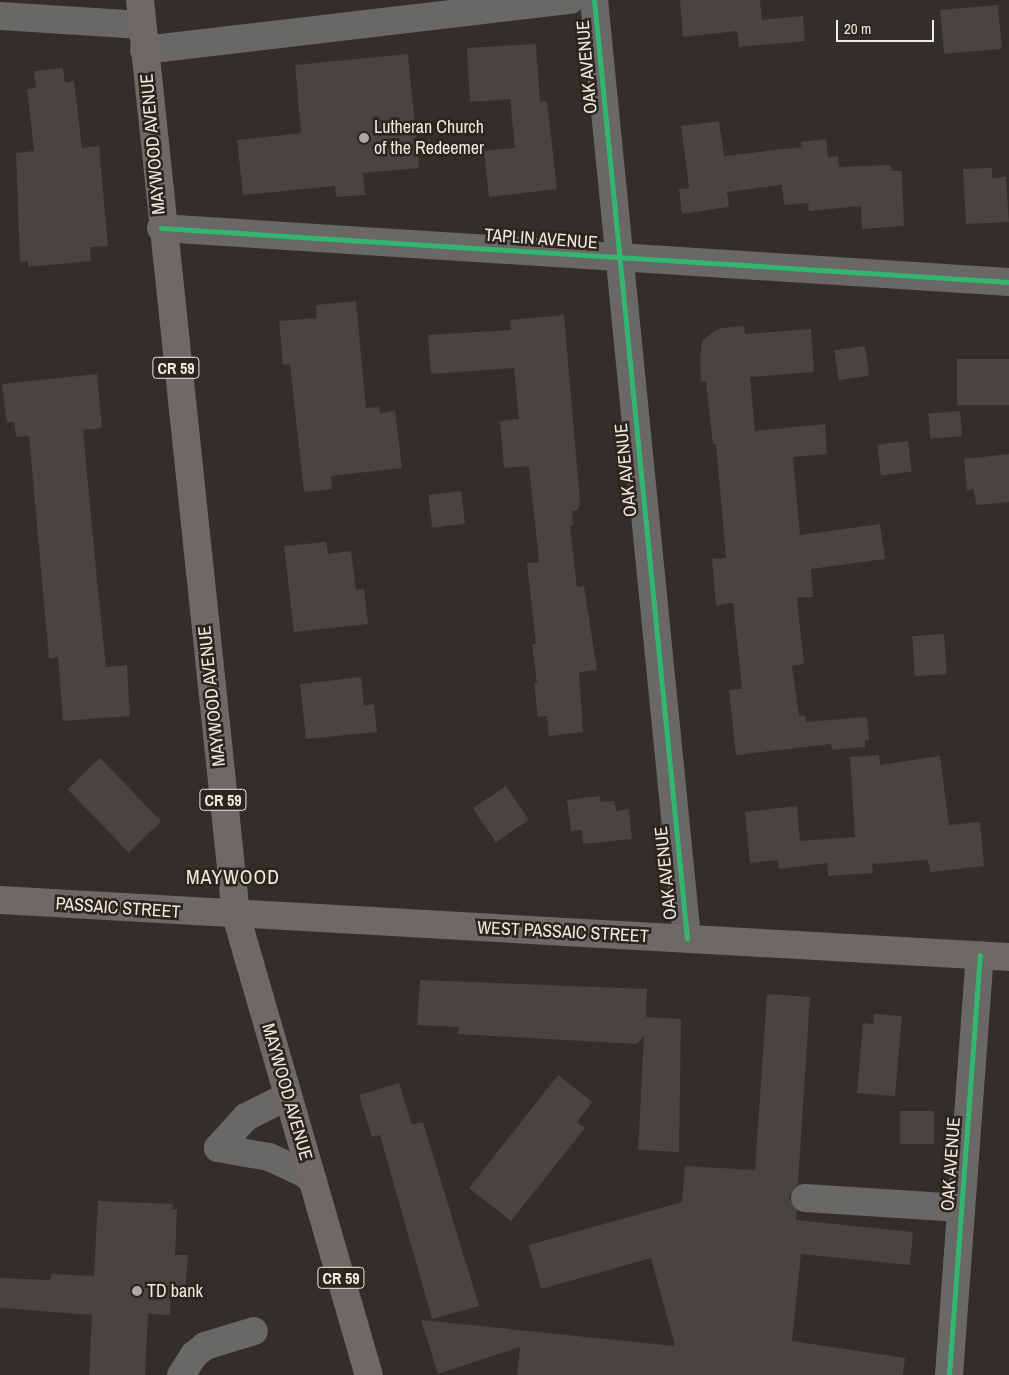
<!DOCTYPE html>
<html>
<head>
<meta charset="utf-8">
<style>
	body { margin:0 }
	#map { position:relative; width:1009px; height:1375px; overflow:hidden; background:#322e2a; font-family:"Archivo Narrow",sans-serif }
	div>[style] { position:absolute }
	.building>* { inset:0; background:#484441; transform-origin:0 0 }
	.minor>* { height:28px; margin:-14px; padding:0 14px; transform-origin:14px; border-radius:14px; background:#696866 }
	.major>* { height:28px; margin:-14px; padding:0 14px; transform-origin:14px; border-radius:14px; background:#6c6966 }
	.cycleway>* { height:5px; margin:-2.5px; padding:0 2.5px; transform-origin:2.5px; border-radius:2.5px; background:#33b770 }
	.dots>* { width:14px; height:14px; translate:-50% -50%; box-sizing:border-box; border:2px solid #2c241d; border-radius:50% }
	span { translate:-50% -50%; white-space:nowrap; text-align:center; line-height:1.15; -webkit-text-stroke:5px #2c241d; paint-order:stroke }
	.shield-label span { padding:1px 4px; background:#2c241d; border:1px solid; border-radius:4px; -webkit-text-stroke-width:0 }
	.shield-label { font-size:16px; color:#efe9e4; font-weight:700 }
	.street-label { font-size:18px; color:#efe9e4 }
	.poi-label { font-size:18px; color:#efe9e4 }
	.left { translate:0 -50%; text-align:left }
	.quarter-label { font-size:20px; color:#efe9e4; letter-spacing:1px }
	.scale { position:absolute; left:836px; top:20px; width:98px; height:22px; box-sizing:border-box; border:2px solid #efe9e4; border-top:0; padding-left:6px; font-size:15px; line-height:18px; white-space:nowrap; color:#efe9e4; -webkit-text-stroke:4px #2c241d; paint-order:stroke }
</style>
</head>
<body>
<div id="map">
	<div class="building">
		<div style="clip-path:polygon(680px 0,760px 0,762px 20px,803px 16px,805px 41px,739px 47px,737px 31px,683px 37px)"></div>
		<div style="left:998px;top:5px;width:44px;height:58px;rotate:85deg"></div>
		<div style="clip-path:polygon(536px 44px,540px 102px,547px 101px,557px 189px,489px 197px,484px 151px,515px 148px,510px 99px,470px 102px,467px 48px)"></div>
		<div style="clip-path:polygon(408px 54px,419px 168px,363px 173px,365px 195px,336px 197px,335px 186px,243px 195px,237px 140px,301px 133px,295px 65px)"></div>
		<div style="clip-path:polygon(63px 68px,65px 83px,74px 81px,82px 148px,99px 146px,108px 246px,90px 247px,91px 261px,28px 267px,28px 261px,20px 262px,16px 153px,34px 151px,27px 89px,36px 88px,34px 71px)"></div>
		<div style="clip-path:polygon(719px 121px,724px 156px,802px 147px,801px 142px,826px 139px,828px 157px,838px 156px,839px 167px,891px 165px,892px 171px,902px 171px,904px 226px,862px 229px,861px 206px,809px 211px,808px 203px,784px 205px,782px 185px,727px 192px,729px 207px,682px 214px,679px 189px,689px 188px,681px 126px)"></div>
		<div style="clip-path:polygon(992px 168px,992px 178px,1006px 177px,1009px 222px,966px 224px,963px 169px)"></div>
		<div style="clip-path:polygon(356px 301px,366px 408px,379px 407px,380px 413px,395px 411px,402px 468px,331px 476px,332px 489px,304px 492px,290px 364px,283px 365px,279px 321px,317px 318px,316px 305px)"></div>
		<div style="clip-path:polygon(564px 315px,580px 501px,578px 510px,572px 511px,573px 525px,570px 526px,577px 587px,584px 586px,597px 670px,579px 672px,583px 732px,549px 736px,547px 716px,538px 717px,534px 683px,537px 683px,532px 645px,536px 644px,527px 563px,539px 562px,529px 466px,504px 468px,500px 421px,519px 419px,514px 368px,431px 374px,428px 335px,511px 330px,510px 320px)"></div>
		<div style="clip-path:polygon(744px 326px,745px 334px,811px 329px,814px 372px,750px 377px,755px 431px,825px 424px,827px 454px,793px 457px,800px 535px,880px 524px,885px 559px,811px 569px,813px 597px,797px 598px,804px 664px,792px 666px,799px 716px,805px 715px,806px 722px,867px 717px,869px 740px,865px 741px,865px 747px,832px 750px,831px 744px,736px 755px,729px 690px,742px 689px,733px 603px,716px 605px,712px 559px,726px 558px,716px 444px,713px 444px,706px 381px,701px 381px,700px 359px,702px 341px,712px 333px,721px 328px)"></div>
		<div style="left:865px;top:346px;width:30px;height:31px;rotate:82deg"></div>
		<div style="left:1009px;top:359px;width:46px;height:52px;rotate:90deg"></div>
		<div style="clip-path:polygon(97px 374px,102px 428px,83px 430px,97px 580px,106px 667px,127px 665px,130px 716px,63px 721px,58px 657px,49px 659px,29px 436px,16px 437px,14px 422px,7px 423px,2px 384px)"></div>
		<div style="left:960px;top:411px;width:25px;height:32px;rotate:85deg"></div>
		<div style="left:908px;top:441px;width:31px;height:31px;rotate:83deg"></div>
		<div style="clip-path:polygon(1009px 454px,1009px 502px,976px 505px,974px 489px,967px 490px,964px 459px)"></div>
		<div style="left:461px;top:491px;width:33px;height:33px;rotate:83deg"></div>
		<div style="clip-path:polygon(326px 542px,328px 554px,351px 551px,356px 590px,364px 589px,368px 624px,294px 632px,284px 546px)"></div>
		<div style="left:944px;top:634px;width:40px;height:32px;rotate:86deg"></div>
		<div style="clip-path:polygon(361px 677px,364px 706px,374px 704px,377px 732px,306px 739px,300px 684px)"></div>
		<div style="clip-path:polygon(879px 755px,880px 765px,940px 756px,949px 825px,980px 822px,984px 866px,930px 872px,928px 860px,872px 864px,873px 873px,828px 876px,827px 863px,779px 869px,778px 860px,750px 863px,745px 812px,797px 806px,800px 841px,855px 837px,850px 757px)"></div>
		<div style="left:100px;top:758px;width:88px;height:45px;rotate:46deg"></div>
		<div style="left:506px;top:786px;width:41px;height:40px;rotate:56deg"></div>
		<div style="clip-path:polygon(600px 796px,601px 802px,614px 801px,616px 811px,629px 809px,632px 839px,583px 844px,582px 830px,571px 831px,567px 800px)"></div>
		<div style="clip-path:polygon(420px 980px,647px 989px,646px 1017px,681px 1019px,679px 1152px,638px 1150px,644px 1035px,637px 1044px,458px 1034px,459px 1027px,417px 1025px)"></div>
		<div style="clip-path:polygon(767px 994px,810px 997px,798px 1184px,789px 1197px,797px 1211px,796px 1220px,913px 1232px,910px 1265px,801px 1254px,792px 1341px,905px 1358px,903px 1375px,517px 1375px,520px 1347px,438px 1374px,421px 1320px,675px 1346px,651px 1258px,541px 1289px,529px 1245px,682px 1202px,685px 1166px,755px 1170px)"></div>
		<div style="clip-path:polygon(874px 1014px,902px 1016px,895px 1096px,857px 1093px,863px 1023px,873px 1024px)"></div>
		<div style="clip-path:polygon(558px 1075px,592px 1102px,577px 1122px,585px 1128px,511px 1221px,469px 1188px)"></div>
		<div style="clip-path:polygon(399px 1083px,412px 1125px,423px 1122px,479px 1306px,432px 1319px,380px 1135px,372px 1137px,359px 1095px)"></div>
		<div style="left:900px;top:1111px;width:34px;height:33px"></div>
		<div style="clip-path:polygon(98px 1201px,173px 1204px,172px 1210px,177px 1209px,175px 1255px,188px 1255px,185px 1292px,171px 1291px,170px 1315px,148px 1314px,145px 1375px,89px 1375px,92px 1315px,0 1308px,0 1278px,50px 1280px,51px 1274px,94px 1276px)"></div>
	</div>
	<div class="minor">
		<div style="left:594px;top:0;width:943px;rotate:84.34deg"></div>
		<div style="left:0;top:16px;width:142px;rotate:3.6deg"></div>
		<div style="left:144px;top:50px;width:429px;rotate:-6.7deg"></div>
		<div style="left:161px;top:228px;width:850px;rotate:3.64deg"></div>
		<div style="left:218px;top:1148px;width:52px;rotate:10deg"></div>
		<div style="left:269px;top:1157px;width:38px;rotate:25deg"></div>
		<div style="left:304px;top:1173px;width:12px;rotate:42deg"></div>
		<div style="left:218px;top:1148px;width:42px;rotate:-47.9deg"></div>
		<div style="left:246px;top:1117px;width:47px;rotate:-26.6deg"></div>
		<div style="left:805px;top:1198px;width:156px;rotate:3.7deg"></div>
		<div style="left:181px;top:1375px;width:24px;rotate:-57deg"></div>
		<div style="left:194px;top:1355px;width:14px;rotate:-39deg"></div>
		<div style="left:205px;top:1346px;width:51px;rotate:-17deg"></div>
		<div style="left:949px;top:1375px;width:421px;rotate:-85.8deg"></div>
	</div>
	<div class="major">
		<div style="left:140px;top:0;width:920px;rotate:84.01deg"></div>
		<div style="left:236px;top:915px;width:479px;rotate:73.9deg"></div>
		<div style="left:0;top:900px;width:1011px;rotate:3.23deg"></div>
	</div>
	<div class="cycleway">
		<div style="left:594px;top:0;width:943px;rotate:84.34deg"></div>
		<div style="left:161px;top:228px;width:850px;rotate:3.64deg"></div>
		<div style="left:949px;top:1375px;width:421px;rotate:-85.8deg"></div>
	</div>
	<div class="dots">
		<div style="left:364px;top:138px;background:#ada8a3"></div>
		<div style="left:137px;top:1291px;background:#ada8a3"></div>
	</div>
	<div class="shield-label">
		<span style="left:176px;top:368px">CR 59</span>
		<span style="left:223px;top:800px">CR 59</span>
		<span style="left:341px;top:1278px">CR 59</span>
	</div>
	<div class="street-label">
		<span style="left:587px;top:67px;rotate:-95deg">OAK AVENUE</span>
		<span style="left:153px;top:144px;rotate:-95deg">MAYWOOD AVENUE</span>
		<span style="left:541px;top:239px;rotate:4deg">TAPLIN AVENUE</span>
		<span style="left:626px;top:470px;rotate:-96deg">OAK AVENUE</span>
		<span style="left:212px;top:696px;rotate:-96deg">MAYWOOD AVENUE</span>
		<span style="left:666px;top:873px;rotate:-96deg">OAK AVENUE</span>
		<span style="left:118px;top:908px;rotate:4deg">PASSAIC STREET</span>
		<span style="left:563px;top:932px;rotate:3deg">WEST PASSAIC STREET</span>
		<span style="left:287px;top:1092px;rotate:74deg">MAYWOOD AVENUE</span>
		<span style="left:951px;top:1164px;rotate:-86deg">OAK AVENUE</span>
	</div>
	<div class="poi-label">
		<span class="left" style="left:374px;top:138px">Lutheran Church<br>of the Redeemer</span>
		<span class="left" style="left:147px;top:1291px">TD bank</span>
	</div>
	<div class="quarter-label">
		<span style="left:233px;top:876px">MAYWOOD</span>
	</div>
	<div class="scale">20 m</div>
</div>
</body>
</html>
